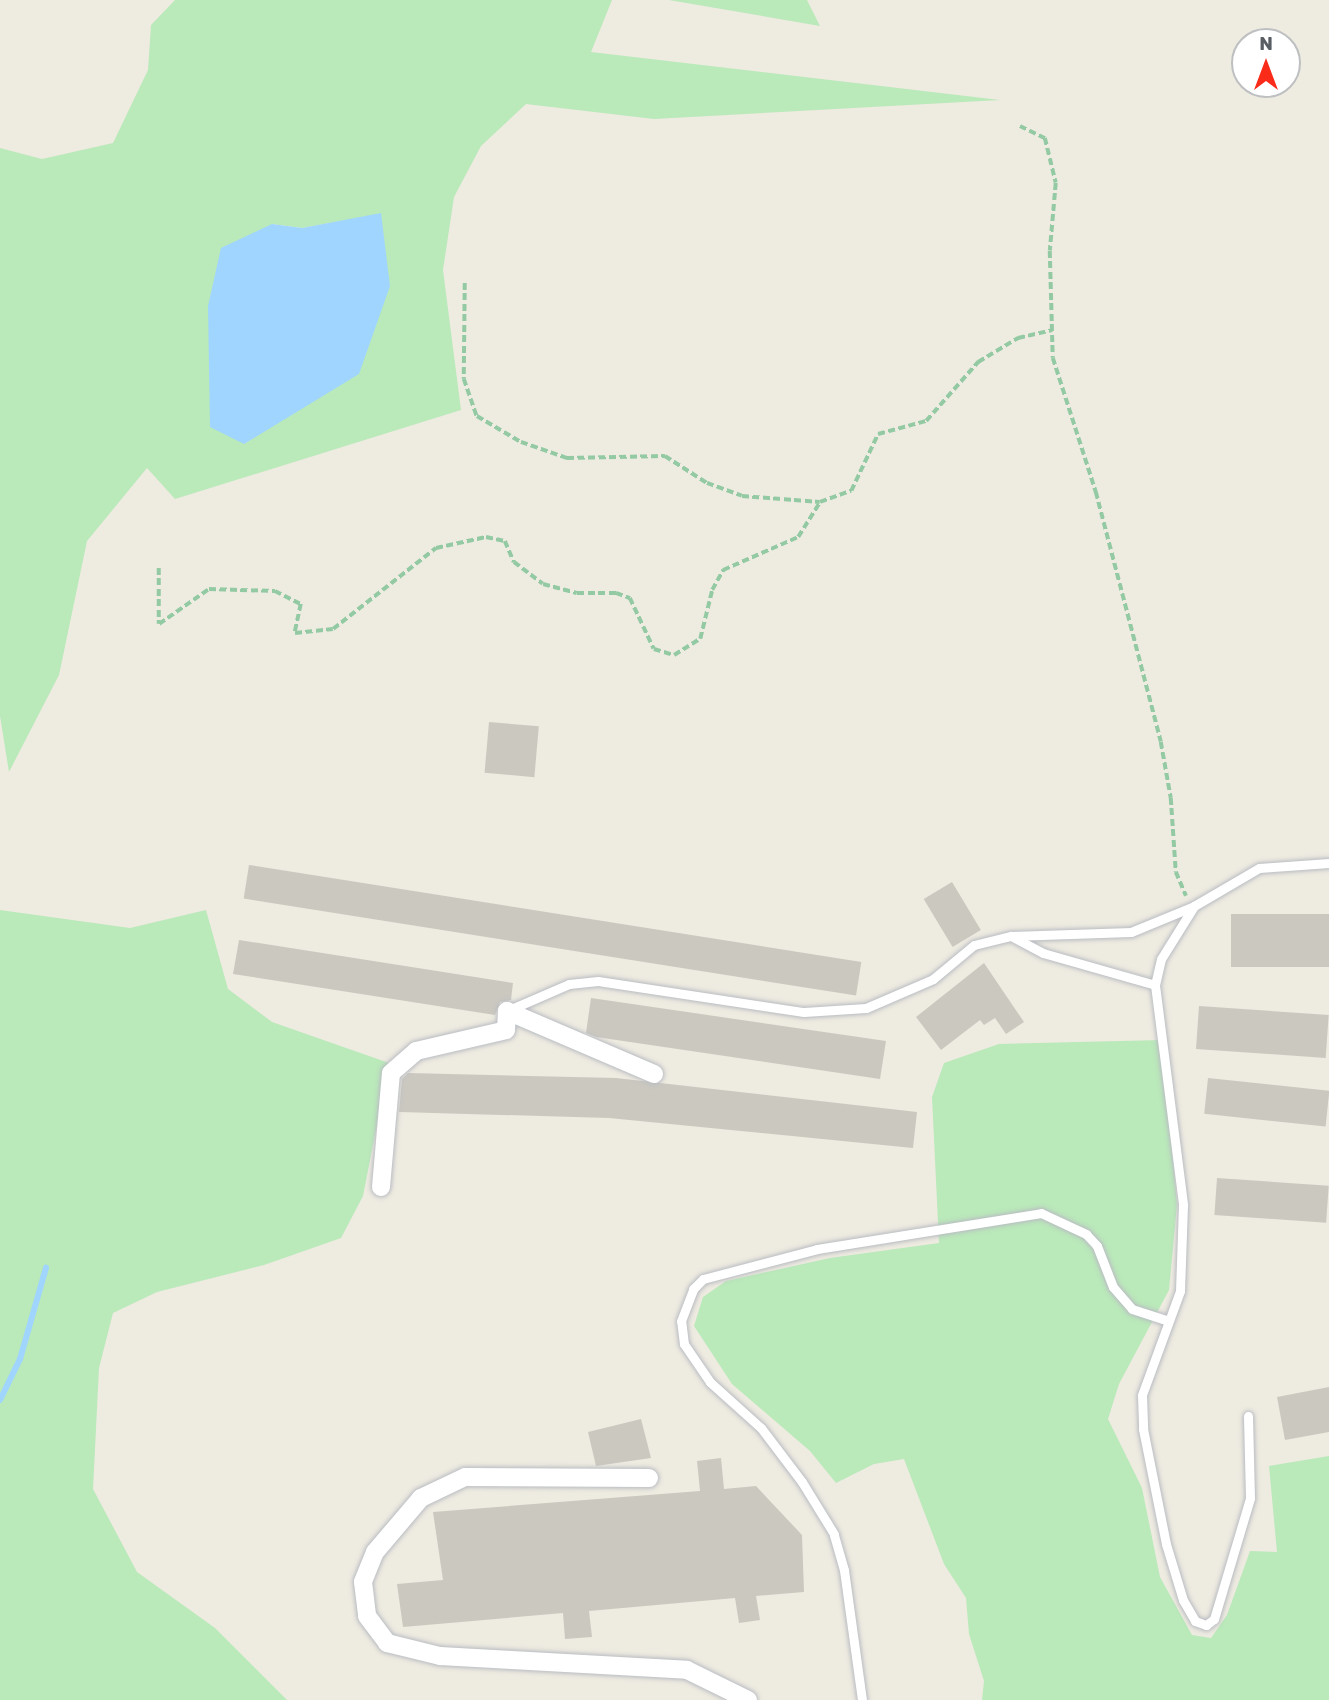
<!DOCTYPE html>
<html>
<head>
<meta charset="utf-8">
<style>
	body { margin:0 }
	#map { position:relative; width:1329px; height:1700px; overflow:hidden; background:#eeebe1; font-family:Rubik,sans-serif }
	div>[style] { position:absolute }
	.green>* { inset:0; background:#bae9ba }
	.water>* { inset:0; background:#a0d5ff }
	.stream>* { height:6px; margin:-3px; padding:0 3px; transform-origin:3px; border-radius:3px; background:#a0d5ff }
	.building>* { inset:0; background:#cbc8c0; transform-origin:0 0 }
	.path>* { height:3.5px; margin-top:-1.75px; transform-origin:0; background:repeating-linear-gradient(90deg,#93caa3 0 7px,transparent 0 10.5px) }
	.roads { filter:drop-shadow(0 0 2px #b9bcc2) drop-shadow(0 0 2px #b9bcc2) }
	.service>* { height:9px; margin:-4.5px; padding:0 4.5px; transform-origin:4.5px; border-radius:4.5px; background:#fff }
	.minor>* { height:18px; margin:-9px; padding:0 9px; transform-origin:9px; border-radius:9px; background:#fff }
	span { translate:-50% -50%; white-space:nowrap; text-align:center; line-height:1.15; -webkit-text-stroke:6px #fff; paint-order:stroke }
	.north { position:absolute; left:1231px; top:28px; width:70px; height:70px; box-sizing:border-box; background:#fff; border:2px solid #bdbfc1; border-radius:50%; rotate:0deg; font-size:19px; font-weight:700; line-height:28px; text-align:center; color:#595e64 }
	.north::after { content:''; display:block; margin:auto; width:24px; height:32px; background:#fb2b19; clip-path:polygon(50% 0,100% 100%,50% 72%,0 100%) }
</style>
</head>
<body>
<div id="map">
	<div class="green">
		<div style="clip-path:polygon(evenodd,175px 0,612px 0,591px 52px,1000px 100px,654px 119px,526px 104px,481px 146px,454px 197px,443px 270px,461px 410px,175px 499px,147px 468px,87px 541px,59px 675px,9px 772px,0 716px,0 148px,42px 159px,113px 143px,148px 70px,151px 25px,175px 0,380px 214px,288px 416px,244px 444px,272px 224px,302px 228px,380px 214px)"></div>
		<div style="clip-path:polygon(669px 0,807px 0,820px 26px)"></div>
		<div style="clip-path:polygon(0 910px,130px 928px,206px 910px,228px 989px,272px 1022px,389px 1063px,363px 1196px,341px 1238px,264px 1265px,157px 1292px,113px 1313px,99px 1368px,93px 1489px,137px 1572px,215px 1628px,287px 1700px,0 1700px)"></div>
		<div style="clip-path:polygon(1163px 1040px,1177px 1205px,1169px 1290px,1119px 1384px,1108px 1419px,1142px 1488px,1160px 1577px,1192px 1635px,1211px 1638px,1227px 1615px,1250px 1551px,1277px 1552px,1269px 1466px,1329px 1456px,1329px 1700px,982px 1700px,984px 1681px,969px 1634px,966px 1598px,944px 1564px,904px 1459px,874px 1464px,836px 1483px,810px 1451px,732px 1384px,694px 1326px,703px 1297px,726px 1281px,830px 1258px,939px 1243px,932px 1097px,944px 1063px,999px 1044px)"></div>
	</div>
	<div class="water">
		<div style="clip-path:polygon(381px 213px,390px 286px,359px 374px,244px 444px,210px 427px,208px 306px,221px 248px,272px 224px,302px 228px)"></div>
	</div>
	<div class="stream">
		<div style="left:0;top:1400px;width:46px;rotate:-64deg"></div>
		<div style="left:20px;top:1359px;width:95px;rotate:-74.1deg"></div>
	</div>
	<div class="building">
		<div style="left:489px;top:722px;width:50px;height:51px;rotate:5deg"></div>
		<div style="left:249px;top:865px;width:620px;height:34px;rotate:9deg"></div>
		<div style="left:952px;top:882px;width:56px;height:33px;rotate:59deg"></div>
		<div style="left:1329px;top:914px;width:53px;height:98px;rotate:90deg"></div>
		<div style="clip-path:polygon(239px 940px,513px 983px,511px 1000px,500px 1002px,495px 1015px,233px 974px)"></div>
		<div style="clip-path:polygon(984px 963px,1024px 1022px,1006px 1034px,995px 1018px,984px 1025px,980px 1020px,941px 1050px,916px 1017px)"></div>
		<div style="clip-path:polygon(591px 998px,886px 1041px,880px 1079px,596px 1037px,586px 1033px)"></div>
		<div style="left:1199px;top:1006px;width:130px;height:43px;rotate:4deg"></div>
		<div style="clip-path:polygon(408px 1073px,616px 1078px,917px 1112px,913px 1148px,609px 1118px,399px 1112px,402px 1079px)"></div>
		<div style="left:1208px;top:1078px;width:122px;height:36px;rotate:6deg"></div>
		<div style="left:1217px;top:1178px;width:112px;height:37px;rotate:4deg"></div>
		<div style="clip-path:polygon(1329px 1387px,1329px 1432px,1285px 1440px,1277px 1397px)"></div>
		<div style="clip-path:polygon(641px 1419px,651px 1458px,596px 1466px,588px 1432px)"></div>
		<div style="clip-path:polygon(721px 1458px,724px 1489px,756px 1486px,802px 1535px,804px 1592px,756px 1596px,760px 1620px,739px 1623px,735px 1598px,589px 1611px,592px 1637px,565px 1639px,563px 1613px,403px 1627px,397px 1584px,443px 1580px,433px 1512px,700px 1491px,697px 1461px)"></div>
	</div>
	<div class="path">
		<div style="left:1020px;top:126px;width:28px;rotate:26deg"></div>
		<div style="left:1045px;top:138px;width:46px;rotate:76.3deg"></div>
		<div style="left:1056px;top:183px;width:68px;rotate:95deg"></div>
		<div style="left:1050px;top:251px;width:107px;rotate:88.4deg"></div>
		<div style="left:1053px;top:358px;width:141px;rotate:72.2deg"></div>
		<div style="left:1096px;top:492px;width:258px;rotate:75.4deg"></div>
		<div style="left:1161px;top:742px;width:57px;rotate:79.9deg"></div>
		<div style="left:1171px;top:798px;width:74px;rotate:86.1deg"></div>
		<div style="left:1176px;top:872px;width:26px;rotate:67deg"></div>
		<div style="left:465px;top:283px;width:96px;rotate:90.6deg"></div>
		<div style="left:464px;top:379px;width:39px;rotate:71deg"></div>
		<div style="left:477px;top:416px;width:51px;rotate:30.6deg"></div>
		<div style="left:521px;top:442px;width:49px;rotate:19.2deg"></div>
		<div style="left:567px;top:458px;width:98px;rotate:-1.2deg"></div>
		<div style="left:665px;top:456px;width:50px;rotate:32.7deg"></div>
		<div style="left:707px;top:483px;width:37px;rotate:20deg"></div>
		<div style="left:742px;top:496px;width:78px;rotate:4.4deg"></div>
		<div style="left:820px;top:502px;width:33px;rotate:-20deg"></div>
		<div style="left:851px;top:491px;width:63px;rotate:-64.7deg"></div>
		<div style="left:878px;top:434px;width:50px;rotate:-15.2deg"></div>
		<div style="left:926px;top:421px;width:79px;rotate:-48.6deg"></div>
		<div style="left:978px;top:362px;width:47px;rotate:-31deg"></div>
		<div style="left:1018px;top:338px;width:35px;rotate:-13deg"></div>
		<div style="left:159px;top:568px;width:56px;rotate:90deg"></div>
		<div style="left:159px;top:624px;width:61px;rotate:-35deg"></div>
		<div style="left:209px;top:589px;width:66px;rotate:1.7deg"></div>
		<div style="left:275px;top:591px;width:29px;rotate:27deg"></div>
		<div style="left:301px;top:604px;width:30px;rotate:102deg"></div>
		<div style="left:295px;top:633px;width:38px;rotate:-6deg"></div>
		<div style="left:333px;top:629px;width:131px;rotate:-38.2deg"></div>
		<div style="left:436px;top:548px;width:51px;rotate:-12.4deg"></div>
		<div style="left:486px;top:537px;width:19px;rotate:12deg"></div>
		<div style="left:505px;top:541px;width:23px;rotate:67deg"></div>
		<div style="left:514px;top:562px;width:36px;rotate:37deg"></div>
		<div style="left:543px;top:584px;width:35px;rotate:15deg"></div>
		<div style="left:577px;top:593px;width:39px"></div>
		<div style="left:616px;top:593px;width:15px;rotate:20deg"></div>
		<div style="left:630px;top:598px;width:56px;rotate:64.8deg"></div>
		<div style="left:654px;top:649px;width:21px;rotate:17deg"></div>
		<div style="left:674px;top:655px;width:31px;rotate:-32deg"></div>
		<div style="left:700px;top:639px;width:50px;rotate:-76.2deg"></div>
		<div style="left:712px;top:590px;width:23px;rotate:-61deg"></div>
		<div style="left:723px;top:570px;width:82px;rotate:-23.7deg"></div>
		<div style="left:798px;top:537px;width:41px;rotate:-57.8deg"></div>
	</div>
	<div class="roads">
		<div class="service">
			<div style="left:1194px;top:906px;width:62px;rotate:121.9deg"></div>
			<div style="left:1161px;top:959px;width:27px;rotate:103deg"></div>
			<div style="left:1155px;top:985px;width:222px;rotate:82.7deg"></div>
			<div style="left:1183px;top:1205px;width:86px;rotate:92deg"></div>
			<div style="left:1180px;top:1291px;width:111px;rotate:110.1deg"></div>
			<div style="left:1142px;top:1395px;width:34px;rotate:88deg"></div>
			<div style="left:1143px;top:1429px;width:117px;rotate:78.7deg"></div>
			<div style="left:1166px;top:1544px;width:59px;rotate:73.1deg"></div>
			<div style="left:1183px;top:1600px;width:24px;rotate:60deg"></div>
			<div style="left:1195px;top:1621px;width:12px;rotate:20deg"></div>
			<div style="left:1206px;top:1625px;width:10px;rotate:-37deg"></div>
			<div style="left:1214px;top:1619px;width:126px;rotate:-73.4deg"></div>
			<div style="left:1250px;top:1498px;width:82px;rotate:-91.4deg"></div>
			<div style="left:1013px;top:937px;width:34px;rotate:28deg"></div>
			<div style="left:1043px;top:953px;width:116px;rotate:15.9deg"></div>
			<div style="left:509px;top:1010px;width:65px;rotate:-23.4deg"></div>
			<div style="left:569px;top:984px;width:29px;rotate:-6deg"></div>
			<div style="left:598px;top:981px;width:208px;rotate:8.6deg"></div>
			<div style="left:804px;top:1012px;width:62px;rotate:-3.7deg"></div>
			<div style="left:866px;top:1008px;width:73px;rotate:-23.4deg"></div>
			<div style="left:933px;top:979px;width:53px;rotate:-39.7deg"></div>
			<div style="left:974px;top:945px;width:38px;rotate:-14deg"></div>
			<div style="left:1011px;top:936px;width:120px;rotate:-1.9deg"></div>
			<div style="left:1131px;top:932px;width:68px;rotate:-22.4deg"></div>
			<div style="left:1194px;top:906px;width:75px;rotate:-30.3deg"></div>
			<div style="left:1259px;top:868px;width:70px;rotate:-4.1deg"></div>
			<div style="left:862px;top:1700px;width:131px;rotate:-97.9deg"></div>
			<div style="left:844px;top:1570px;width:37px;rotate:-106deg"></div>
			<div style="left:834px;top:1534px;width:61px;rotate:-121.6deg"></div>
			<div style="left:802px;top:1482px;width:68px;rotate:-127.2deg"></div>
			<div style="left:761px;top:1428px;width:69px;rotate:-138deg"></div>
			<div style="left:710px;top:1382px;width:46px;rotate:-124.4deg"></div>
			<div style="left:684px;top:1344px;width:23px;rotate:-97deg"></div>
			<div style="left:681px;top:1321px;width:34px;rotate:-69deg"></div>
			<div style="left:693px;top:1289px;width:14px;rotate:-45deg"></div>
			<div style="left:703px;top:1279px;width:118px;rotate:-14.7deg"></div>
			<div style="left:817px;top:1249px;width:227px;rotate:-9.1deg"></div>
			<div style="left:1041px;top:1213px;width:50px;rotate:25deg"></div>
			<div style="left:1086px;top:1234px;width:16px;rotate:47deg"></div>
			<div style="left:1097px;top:1246px;width:44px;rotate:68.7deg"></div>
			<div style="left:1113px;top:1287px;width:29px;rotate:49deg"></div>
			<div style="left:1132px;top:1309px;width:36px;rotate:18deg"></div>
		</div>
		<div class="minor">
			<div style="left:381px;top:1187px;width:114px;rotate:-85deg"></div>
			<div style="left:391px;top:1073px;width:33px;rotate:-41deg"></div>
			<div style="left:416px;top:1051px;width:92px;rotate:-13.1deg"></div>
			<div style="left:506px;top:1030px;width:19px;rotate:-87deg"></div>
			<div style="left:507px;top:1011px;width:160px;rotate:23.2deg"></div>
			<div style="left:649px;top:1478px;width:184px;rotate:-179.7deg"></div>
			<div style="left:465px;top:1477px;width:49px;rotate:154.5deg"></div>
			<div style="left:421px;top:1498px;width:71px;rotate:130.4deg"></div>
			<div style="left:375px;top:1552px;width:32px;rotate:112deg"></div>
			<div style="left:363px;top:1582px;width:34px;rotate:83deg"></div>
			<div style="left:367px;top:1616px;width:34px;rotate:53deg"></div>
			<div style="left:387px;top:1643px;width:55px;rotate:13.8deg"></div>
			<div style="left:440px;top:1656px;width:247px;rotate:3.2deg"></div>
			<div style="left:687px;top:1670px;width:68px;rotate:26.2deg"></div>
		</div>
	</div>
	<div class="north">N</div>
</div>
</body>
</html>
